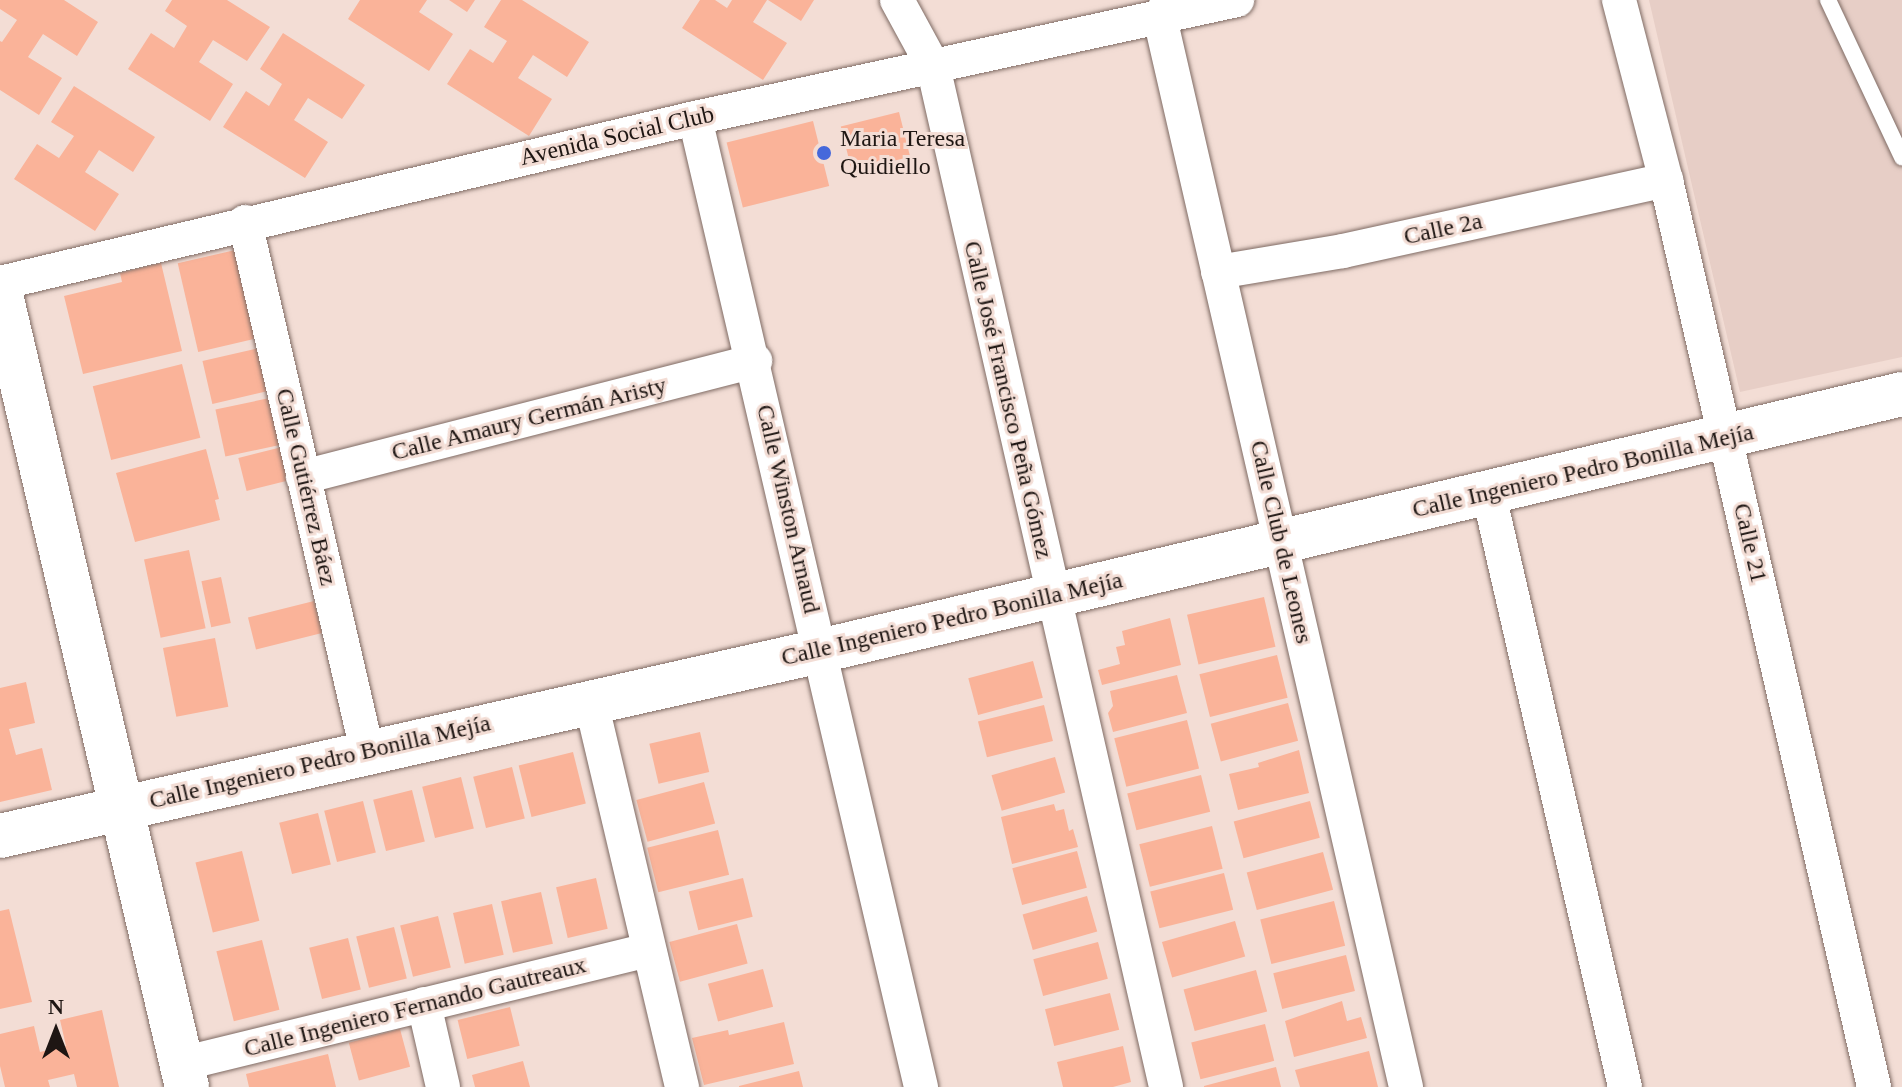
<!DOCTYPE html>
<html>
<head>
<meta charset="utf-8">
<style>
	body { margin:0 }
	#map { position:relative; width:1902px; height:1087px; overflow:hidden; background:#f3ddd5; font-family:Georgia,serif }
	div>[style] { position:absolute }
	.industrial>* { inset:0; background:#e7cec6 }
	.building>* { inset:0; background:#fab399; transform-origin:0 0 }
	.roads { filter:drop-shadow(0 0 2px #7f6b64) drop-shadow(0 0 2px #7f6b64) }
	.lane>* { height:16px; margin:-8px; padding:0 8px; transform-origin:8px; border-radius:8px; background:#fff }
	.street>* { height:34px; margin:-17px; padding:0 17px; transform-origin:17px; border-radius:17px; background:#fff }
	.secondary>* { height:44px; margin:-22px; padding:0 22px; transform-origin:22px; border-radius:22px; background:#fff }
	.dots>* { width:22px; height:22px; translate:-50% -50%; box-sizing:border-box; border:4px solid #f3ddd5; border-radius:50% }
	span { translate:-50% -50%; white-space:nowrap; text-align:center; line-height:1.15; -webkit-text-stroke:6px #f3ddd5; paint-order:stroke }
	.street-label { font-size:24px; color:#1e1613 }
	.poi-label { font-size:24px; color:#1e1613 }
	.left { translate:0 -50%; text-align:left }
	.north { position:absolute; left:16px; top:991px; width:80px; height:80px; -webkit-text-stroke:6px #f3ddd5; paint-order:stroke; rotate:0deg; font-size:22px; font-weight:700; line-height:32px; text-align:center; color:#1e1613 }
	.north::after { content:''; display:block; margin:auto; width:28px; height:36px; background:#1e1613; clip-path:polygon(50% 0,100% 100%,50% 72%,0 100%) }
</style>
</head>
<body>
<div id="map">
	<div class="industrial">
		<div style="clip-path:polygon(1649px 0,1902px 0,1902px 357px,1740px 392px)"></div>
	</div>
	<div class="building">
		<div style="clip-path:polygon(0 0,64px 0,98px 22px,77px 56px,43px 34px,28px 57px,62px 78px,39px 115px,0 90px,0 41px,2px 42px,17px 20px,0 9px)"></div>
		<div style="clip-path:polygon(172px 0,227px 0,270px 27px,247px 61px,213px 40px,199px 62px,233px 84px,210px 121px,128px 69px,151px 33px,174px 48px,187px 26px,165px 11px)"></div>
		<div style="clip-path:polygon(360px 0,427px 0,419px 12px,453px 34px,429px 71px,348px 19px)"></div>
		<div style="clip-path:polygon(449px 0,475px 0,467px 12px)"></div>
		<div style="clip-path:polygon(501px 0,522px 0,589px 42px,567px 77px,533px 55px,518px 78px,552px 99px,529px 136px,447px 84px,470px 49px,493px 63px,507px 41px,484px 27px)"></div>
		<div style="clip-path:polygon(700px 0,715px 0,727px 8px,732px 0,767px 0,753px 22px,787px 43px,763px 80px,682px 28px)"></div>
		<div style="clip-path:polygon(768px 0,814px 0,801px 21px)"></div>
		<div style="clip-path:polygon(283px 33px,365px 85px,342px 119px,308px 98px,294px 120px,328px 142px,305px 178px,223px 127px,246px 91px,269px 106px,282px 84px,260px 69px)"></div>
		<div style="clip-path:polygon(74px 86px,155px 137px,133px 172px,99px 150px,85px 172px,119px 194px,95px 231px,14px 179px,37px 144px,59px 158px,74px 136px,51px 122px)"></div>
		<div style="left:899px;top:112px;width:46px;height:60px;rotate:76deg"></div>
		<div style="left:813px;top:121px;width:67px;height:89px;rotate:76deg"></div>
		<div style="left:244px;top:248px;width:91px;height:68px;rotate:77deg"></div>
		<div style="clip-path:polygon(161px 263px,182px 351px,83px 374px,64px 296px,122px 282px,120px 273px)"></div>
		<div style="left:259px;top:348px;width:44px;height:58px;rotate:77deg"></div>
		<div style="left:182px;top:364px;width:76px;height:92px;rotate:76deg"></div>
		<div style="left:279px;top:396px;width:48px;height:65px;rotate:78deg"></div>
		<div style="left:282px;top:447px;width:34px;height:45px;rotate:76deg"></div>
		<div style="clip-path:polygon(206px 449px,219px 499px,215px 500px,220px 520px,135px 542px,116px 473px)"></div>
		<div style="left:189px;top:550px;width:80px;height:46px;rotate:78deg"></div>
		<div style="left:221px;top:577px;width:47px;height:20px;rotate:78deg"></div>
		<div style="left:1264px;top:597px;width:51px;height:79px;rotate:77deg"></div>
		<div style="left:314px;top:601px;width:33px;height:68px;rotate:76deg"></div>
		<div style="clip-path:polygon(1170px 618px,1181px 665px,1102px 685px,1098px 670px,1120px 664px,1116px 647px,1125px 645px,1122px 631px)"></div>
		<div style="left:215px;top:638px;width:70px;height:53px;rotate:79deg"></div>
		<div style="left:1277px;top:655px;width:44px;height:80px;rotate:76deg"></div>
		<div style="left:1033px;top:661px;width:38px;height:67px;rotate:75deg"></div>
		<div style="clip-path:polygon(1177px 675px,1187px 713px,1113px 732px,1108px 713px,1113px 706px,1110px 691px)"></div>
		<div style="clip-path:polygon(26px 682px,35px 723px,9px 729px,16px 755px,42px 748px,52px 790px,0 802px,0 688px)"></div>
		<div style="left:1288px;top:703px;width:39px;height:80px;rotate:75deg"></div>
		<div style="left:1044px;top:705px;width:37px;height:68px;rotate:76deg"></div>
		<div style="left:1187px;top:720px;width:50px;height:75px;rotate:76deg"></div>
		<div style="left:700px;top:732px;width:41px;height:52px;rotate:77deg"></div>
		<div style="clip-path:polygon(1299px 750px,1309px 793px,1238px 810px,1229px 774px,1259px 767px,1258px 763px)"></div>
		<div style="left:573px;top:752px;width:53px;height:56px;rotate:76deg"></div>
		<div style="left:1055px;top:757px;width:37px;height:66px;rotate:74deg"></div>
		<div style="left:512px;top:767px;width:53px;height:40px;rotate:76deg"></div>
		<div style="left:1201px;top:775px;width:38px;height:76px;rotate:76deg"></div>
		<div style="left:461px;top:777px;width:53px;height:40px;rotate:76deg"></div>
		<div style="left:704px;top:782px;width:43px;height:70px;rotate:75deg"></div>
		<div style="left:412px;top:790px;width:53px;height:40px;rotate:76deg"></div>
		<div style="left:363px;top:801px;width:53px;height:40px;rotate:76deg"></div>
		<div style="left:1310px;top:801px;width:38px;height:79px;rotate:75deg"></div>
		<div style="clip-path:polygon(1054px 804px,1056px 811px,1064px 809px,1069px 831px,1073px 829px,1078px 847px,1012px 864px,1001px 817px)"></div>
		<div style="left:318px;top:813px;width:53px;height:40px;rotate:76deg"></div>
		<div style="left:1212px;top:826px;width:44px;height:75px;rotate:76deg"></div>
		<div style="left:718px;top:830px;width:46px;height:73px;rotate:76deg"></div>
		<div style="left:242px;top:851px;width:72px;height:48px;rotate:76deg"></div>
		<div style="left:1077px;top:851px;width:38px;height:67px;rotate:75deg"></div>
		<div style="left:1323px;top:852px;width:39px;height:79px;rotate:75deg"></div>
		<div style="left:1224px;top:873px;width:38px;height:76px;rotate:76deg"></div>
		<div style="left:596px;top:878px;width:52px;height:41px;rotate:77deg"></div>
		<div style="left:743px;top:878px;width:40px;height:56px;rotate:76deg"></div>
		<div style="left:541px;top:892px;width:53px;height:41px;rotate:77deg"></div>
		<div style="left:1087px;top:896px;width:37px;height:67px;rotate:74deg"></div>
		<div style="left:1334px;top:901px;width:46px;height:76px;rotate:76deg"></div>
		<div style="left:492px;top:904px;width:52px;height:40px;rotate:77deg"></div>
		<div style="clip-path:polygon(9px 909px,32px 1002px,0 1009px,0 911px)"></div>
		<div style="left:438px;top:916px;width:53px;height:39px;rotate:76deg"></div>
		<div style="left:1235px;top:921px;width:37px;height:76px;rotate:74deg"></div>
		<div style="left:737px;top:924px;width:41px;height:70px;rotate:75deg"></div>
		<div style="left:394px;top:927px;width:53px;height:39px;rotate:76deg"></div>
		<div style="left:348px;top:938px;width:53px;height:40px;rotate:76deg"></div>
		<div style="left:262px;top:940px;width:72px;height:47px;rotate:76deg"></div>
		<div style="left:1098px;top:942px;width:38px;height:67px;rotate:75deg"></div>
		<div style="left:1346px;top:955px;width:37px;height:75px;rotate:76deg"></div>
		<div style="left:763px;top:969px;width:39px;height:57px;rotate:75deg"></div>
		<div style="left:1256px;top:970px;width:43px;height:75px;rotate:75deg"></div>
		<div style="left:1110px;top:993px;width:38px;height:67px;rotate:76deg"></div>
		<div style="clip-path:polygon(1342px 1001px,1347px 1021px,1361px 1017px,1367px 1038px,1294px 1057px,1285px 1021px)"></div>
		<div style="left:510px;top:1007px;width:40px;height:54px;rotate:76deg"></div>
		<div style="clip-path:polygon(102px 1010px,119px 1087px,77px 1087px,74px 1074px,48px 1080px,50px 1087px,5px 1087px,0 1066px,0 1034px,34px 1026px,40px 1052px,66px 1046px,60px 1020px)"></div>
		<div style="clip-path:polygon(784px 1022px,794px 1064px,704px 1085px,692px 1038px,728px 1030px,729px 1035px)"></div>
		<div style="left:1265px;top:1024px;width:38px;height:76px;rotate:76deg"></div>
		<div style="left:400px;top:1029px;width:39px;height:53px;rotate:75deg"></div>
		<div style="clip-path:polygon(1123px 1046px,1131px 1082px,1113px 1087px,1063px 1087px,1057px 1062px)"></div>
		<div style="clip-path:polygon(1369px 1051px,1378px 1087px,1300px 1087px,1295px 1070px)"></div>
		<div style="clip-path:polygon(328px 1054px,336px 1087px,249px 1087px,246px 1074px)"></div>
		<div style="clip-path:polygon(523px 1061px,530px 1087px,475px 1087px,472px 1075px)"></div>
		<div style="clip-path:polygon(1276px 1067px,1281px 1087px,1204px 1087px,1204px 1086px)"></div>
		<div style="clip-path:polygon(799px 1071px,803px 1087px,739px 1087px,739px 1086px)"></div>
	</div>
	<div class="roads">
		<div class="lane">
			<div style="left:1828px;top:0;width:174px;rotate:64.8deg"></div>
		</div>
		<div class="street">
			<div style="left:897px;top:0;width:75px;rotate:61.4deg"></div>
			<div style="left:933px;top:66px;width:1047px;rotate:77.14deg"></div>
			<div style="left:1169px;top:0;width:20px;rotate:117deg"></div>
			<div style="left:1160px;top:18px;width:1097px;rotate:77.04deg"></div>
			<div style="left:1619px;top:0;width:186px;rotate:75.4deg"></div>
			<div style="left:1666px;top:180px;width:931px;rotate:77.08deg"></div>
			<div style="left:695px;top:118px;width:995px;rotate:76.87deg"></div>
			<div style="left:245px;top:222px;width:543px;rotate:77.01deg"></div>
			<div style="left:1218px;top:272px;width:127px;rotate:-9.5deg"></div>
			<div style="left:1343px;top:251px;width:331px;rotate:-12.4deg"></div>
			<div style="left:0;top:283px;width:714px;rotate:-13.36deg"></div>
			<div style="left:695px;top:118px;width:555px;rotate:-12.28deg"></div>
			<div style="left:303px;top:477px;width:467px;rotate:-14.4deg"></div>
			<div style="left:1489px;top:495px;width:607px;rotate:77.06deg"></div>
			<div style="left:591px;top:702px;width:396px;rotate:76.7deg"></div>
			<div style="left:424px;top:1004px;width:85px;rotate:77.1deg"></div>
			<div style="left:181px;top:1064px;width:481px;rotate:-13.7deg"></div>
		</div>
		<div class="secondary">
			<div style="left:0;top:291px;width:818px;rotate:76.78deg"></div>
			<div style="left:0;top:836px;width:841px;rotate:-12.71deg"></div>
			<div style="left:820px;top:651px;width:1112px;rotate:-13.36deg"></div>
		</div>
	</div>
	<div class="dots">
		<div style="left:824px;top:153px;background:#4568db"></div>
	</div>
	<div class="street-label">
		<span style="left:617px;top:136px;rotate:-13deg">Avenida Social Club</span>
		<span style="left:1443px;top:229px;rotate:-12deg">Calle 2a</span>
		<span style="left:1008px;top:400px;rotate:77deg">Calle José Francisco Peña Gómez</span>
		<span style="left:529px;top:419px;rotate:-14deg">Calle Amaury Germán Aristy</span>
		<span style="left:1583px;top:471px;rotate:-13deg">Calle Ingeniero Pedro Bonilla Mejía</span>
		<span style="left:306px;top:487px;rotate:77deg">Calle Gutiérrez Báez</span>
		<span style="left:788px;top:509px;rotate:77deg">Calle Winston Arnaud</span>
		<span style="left:1281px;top:542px;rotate:77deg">Calle Club de Leones</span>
		<span style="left:1750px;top:543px;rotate:77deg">Calle 21</span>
		<span style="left:952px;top:619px;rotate:-13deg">Calle Ingeniero Pedro Bonilla Mejía</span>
		<span style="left:320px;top:762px;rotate:-13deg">Calle Ingeniero Pedro Bonilla Mejía</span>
		<span style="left:415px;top:1007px;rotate:-14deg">Calle Ingeniero Fernando Gautreaux</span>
	</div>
	<div class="poi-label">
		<span class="left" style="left:840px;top:153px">Maria Teresa<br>Quidiello</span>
	</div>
	<div class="north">N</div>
</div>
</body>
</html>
